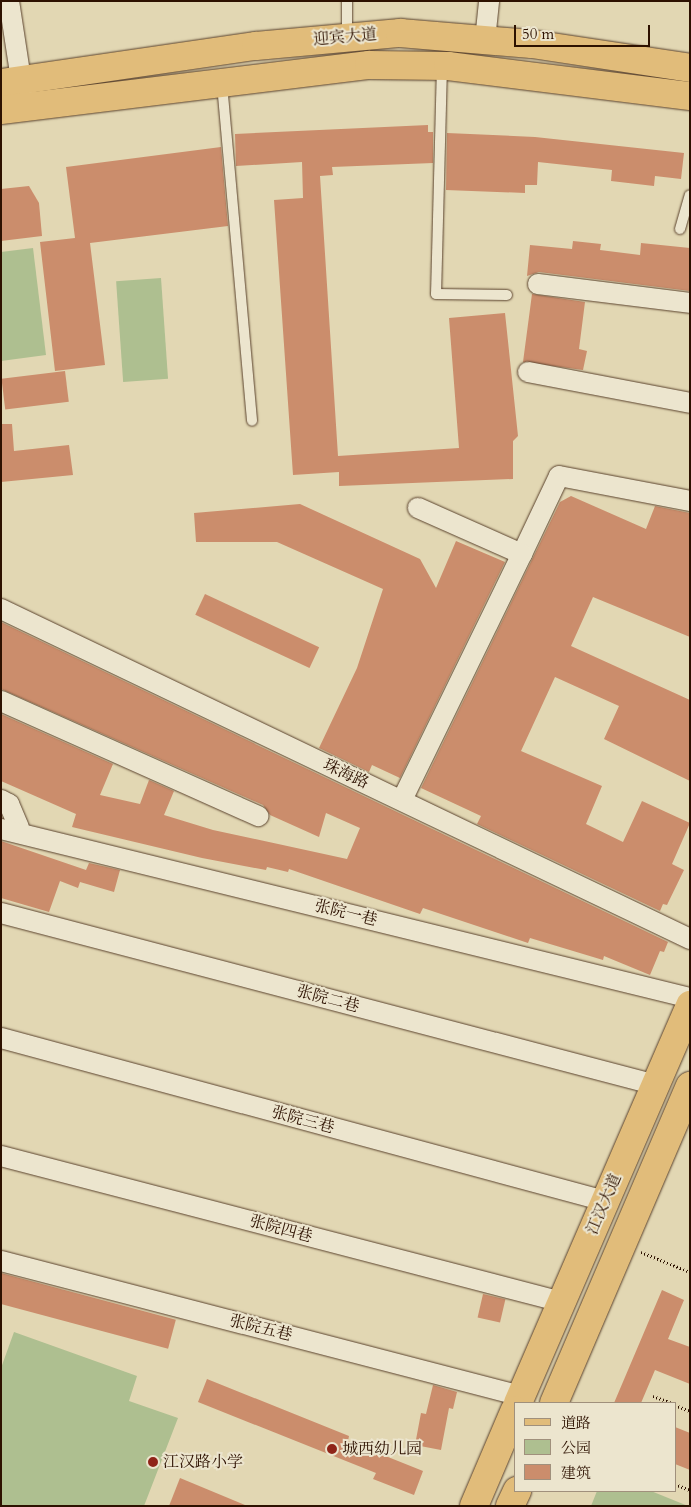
<!DOCTYPE html>
<html>
<head>
<meta charset="utf-8">
<style>
	body { margin:0 }
	#map { position:relative; width:691px; height:1507px; overflow:hidden; background:#e2d7b3; font-family:Cardo,"Noto Serif SC",serif }
	div>[style] { position:absolute }
	.green>* { inset:0; background:#aebf90; transform-origin:0 0 }
	.building>* { inset:0; background:#cb8d6c; transform-origin:0 0 }
	.path>* { height:3px; margin-top:-1.5px; transform-origin:0; background:repeating-linear-gradient(90deg,#2d1100 0 1px,transparent 0 3.5px) }
	.roads { filter:drop-shadow(0 0 1px #5a422d) drop-shadow(0 0 1px #5a422d) }
	.lane>* { height:10px; margin:-5px; padding:0 5px; transform-origin:5px; border-radius:5px; background:#ece5ce }
	.street>* { height:20px; margin:-10px; padding:0 10px; transform-origin:10px; border-radius:10px; background:#ece5ce }
	.primary>* { height:28px; margin:-14px; padding:0 14px; transform-origin:14px; border-radius:14px; background:#e1bc7a }
	.dots>* { width:14px; height:14px; translate:-50% -50%; box-sizing:border-box; border:2px solid #ece5ce; border-radius:50% }
	span { translate:-50% -50%; white-space:nowrap; text-align:center; line-height:1.15; -webkit-text-stroke:4px #ece5ce; paint-order:stroke }
	.street-label { font-size:16px; color:#2d1100 }
	.poi-label { font-size:16px; color:#2d1100 }
	.left { translate:0 -50%; text-align:left }
	.frame { position:absolute; inset:0; border:2px solid #2d1100; pointer-events:none }
	.legend { position:absolute; left:514px; top:1402px; width:162px; height:90px; box-sizing:border-box; background:#ece5ce; border:1px solid #a0907c; margin:0; padding:6px 9px; list-style:none; font-size:15px; color:#2d1100 }
	.legend li { display:flex; align-items:center; gap:10px; height:25px }
	.legend b { width:25px; border:1px solid #a0907c }
	.scale { position:absolute; left:514px; top:25px; width:136px; height:22px; box-sizing:border-box; border:2px solid #2d1100; border-top:0; padding-left:6px; font-size:15px; line-height:18px; white-space:nowrap; color:#2d1100; -webkit-text-stroke:4px #ece5ce; paint-order:stroke }
</style>
</head>
<body>
<div id="map">
	<div class="green">
		<div style="clip-path:polygon(33px 248px,46px 355px,1px 361px,1px 252px)"></div>
		<div style="left:161px;top:278px;width:101px;height:45px;rotate:86deg"></div>
		<div style="clip-path:polygon(14px 1332px,137px 1376px,129px 1401px,178px 1418px,144px 1506px,1px 1506px,1px 1368px)"></div>
		<div style="clip-path:polygon(597px 1491px,651px 1491px,688px 1506px,591px 1506px)"></div>
	</div>
	<div class="building">
		<div style="clip-path:polygon(428px 125px,428px 132px,433px 132px,433px 163px,332px 167px,333px 175px,320px 176px,338px 456px,459px 448px,449px 318px,505px 313px,518px 436px,513px 441px,513px 479px,339px 486px,339px 472px,293px 475px,274px 200px,303px 198px,302px 162px,236px 166px,235px 134px)"></div>
		<div style="clip-path:polygon(447px 133px,535px 137px,684px 153px,681px 179px,655px 176px,654px 186px,611px 181px,612px 170px,538px 162px,537px 185px,525px 185px,525px 193px,446px 190px)"></div>
		<div style="clip-path:polygon(221px 147px,228px 226px,90px 243px,105px 365px,55px 371px,40px 242px,75px 238px,66px 167px)"></div>
		<div style="clip-path:polygon(29px 186px,39px 203px,42px 236px,1px 241px,1px 189px)"></div>
		<div style="clip-path:polygon(573px 241px,601px 244px,600px 250px,640px 255px,641px 243px,690px 248px,690px 291px,539px 272px,527px 276px,530px 245px,572px 249px)"></div>
		<div style="clip-path:polygon(532px 294px,585px 302px,579px 349px,587px 351px,583px 370px,523px 362px)"></div>
		<div style="left:65px;top:371px;width:31px;height:64px;rotate:83deg"></div>
		<div style="clip-path:polygon(1px 424px,12px 424px,14px 451px,69px 445px,73px 475px,1px 482px)"></div>
		<div style="clip-path:polygon(571px 496px,646px 529px,655px 506px,690px 513px,690px 637px,593px 597px,571px 646px,690px 700px,690px 781px,604px 739px,619px 706px,555px 677px,521px 751px,602px 786px,586px 824px,623px 842px,642px 801px,690px 823px,672px 864px,684px 870px,667px 905px,663px 904px,660px 911px,477px 824px,481px 816px,421px 788px,560px 502px)"></div>
		<div style="clip-path:polygon(300px 504px,420px 559px,436px 588px,456px 541px,505px 562px,400px 778px,372px 765px,369px 772px,319px 748px,357px 668px,383px 589px,277px 542px,196px 542px,194px 513px)"></div>
		<div style="left:205px;top:594px;width:126px;height:23px;rotate:25deg"></div>
		<div style="clip-path:polygon(1px 622px,668px 942px,664px 952px,660px 951px,650px 975px,604px 956px,603px 960px,530px 938px,528px 943px,423px 908px,420px 914px,289px 869px,288px 872px,267px 867px,266px 870px,202px 858px,72px 827px,76px 814px,1px 781px,1px 714px,113px 764px,100px 795px,140px 804px,149px 780px,174px 791px,164px 815px,213px 830px,347px 859px,360px 828px,326px 813px,319px 837px,270px 815px,263px 805px,1px 689px)"></div>
		<div style="clip-path:polygon(1px 841px,86px 870px,89px 863px,120px 870px,114px 892px,80px 882px,78px 888px,60px 881px,49px 912px,1px 898px)"></div>
		<div style="left:1px;top:1273px;width:181px;height:30px;rotate:15deg"></div>
		<div style="clip-path:polygon(662px 1290px,684px 1300px,668px 1339px,690px 1347px,690px 1384px,655px 1370px,641px 1403px,614px 1403px)"></div>
		<div style="left:483px;top:1294px;width:23px;height:24px;rotate:13deg"></div>
		<div style="clip-path:polygon(207px 1379px,349px 1436px,348px 1441px,423px 1471px,414px 1495px,373px 1479px,376px 1473px,198px 1402px)"></div>
		<div style="clip-path:polygon(433px 1385px,457px 1392px,453px 1409px,449px 1408px,441px 1450px,415px 1445px,421px 1413px,426px 1414px)"></div>
		<div style="clip-path:polygon(675px 1427px,690px 1433px,690px 1470px,675px 1464px)"></div>
		<div style="clip-path:polygon(180px 1478px,245px 1505px,245px 1506px,169px 1506px)"></div>
	</div>
	<div class="path">
		<div style="left:641px;top:1252px;width:53px;rotate:22.2deg"></div>
		<div style="left:653px;top:1396px;width:20px;rotate:20deg"></div>
		<div style="left:675px;top:1405px;width:16px;rotate:22deg"></div>
		<div style="left:675px;top:1484px;width:16px;rotate:22deg"></div>
	</div>
	<div class="roads">
		<div class="lane">
			<div style="left:347px;top:36px;width:35px;rotate:-90deg"></div>
			<div style="left:442px;top:66px;width:228px;rotate:91.5deg"></div>
			<div style="left:436px;top:294px;width:71px;rotate:0.8deg"></div>
			<div style="left:222px;top:84px;width:338px;rotate:84.9deg"></div>
			<div style="left:680px;top:229px;width:35px;rotate:-74deg"></div>
		</div>
		<div class="street">
			<div style="left:9px;top:1px;width:93px;rotate:81.3deg"></div>
			<div style="left:485px;top:40px;width:39px;rotate:-84deg"></div>
			<div style="left:538px;top:284px;width:153px;rotate:7.1deg"></div>
			<div style="left:528px;top:372px;width:165px;rotate:10.8deg"></div>
			<div style="left:522px;top:554px;width:86px;rotate:-64.6deg"></div>
			<div style="left:559px;top:476px;width:133px;rotate:10.8deg"></div>
			<div style="left:1px;top:609px;width:764px;rotate:25.59deg"></div>
			<div style="left:1px;top:701px;width:282px;rotate:24.1deg"></div>
			<div style="left:1px;top:800px;width:9px;rotate:27deg"></div>
			<div style="left:9px;top:804px;width:25px;rotate:67deg"></div>
			<div style="left:402px;top:800px;width:274px;rotate:-64deg"></div>
			<div style="left:522px;top:554px;width:114px;rotate:-156.1deg"></div>
			<div style="left:1px;top:829px;width:709px;rotate:13.78deg"></div>
			<div style="left:1px;top:913px;width:677px;rotate:14.71deg"></div>
			<div style="left:1px;top:1038px;width:626px;rotate:15.1deg"></div>
			<div style="left:1px;top:1156px;width:580px;rotate:14.59deg"></div>
			<div style="left:1px;top:1261px;width:537px;rotate:14.55deg"></div>
		</div>
		<div class="primary">
			<div style="left:1px;top:83px;width:258px;rotate:-8.3deg"></div>
			<div style="left:256px;top:46px;width:145px;rotate:-5.2deg"></div>
			<div style="left:400px;top:33px;width:132px;rotate:4.8deg"></div>
			<div style="left:532px;top:44px;width:160px;rotate:8.6deg"></div>
			<div style="left:1px;top:110px;width:371px;rotate:-7deg"></div>
			<div style="left:369px;top:65px;width:79px;rotate:0.7deg"></div>
			<div style="left:448px;top:66px;width:244px;rotate:7.1deg"></div>
			<div style="left:518px;top:1403px;width:434px;rotate:-66.6deg"></div>
			<div style="left:554px;top:1403px;width:345px;rotate:-66.8deg"></div>
			<div style="left:474px;top:1506px;width:104px;rotate:-66.9deg"></div>
			<div style="left:510px;top:1506px;width:17px;rotate:-65deg"></div>
		</div>
	</div>
	<div class="dots">
		<div style="left:332px;top:1449px;background:#8f2418"></div>
		<div style="left:153px;top:1462px;background:#8f2418"></div>
	</div>
	<div class="street-label">
		<span style="left:345px;top:37px;rotate:-5deg">迎宾大道</span>
		<span style="left:346px;top:774px;rotate:25deg">珠海路</span>
		<span style="left:346px;top:913px;rotate:14deg">张院一巷</span>
		<span style="left:328px;top:999px;rotate:15deg">张院二巷</span>
		<span style="left:303px;top:1120px;rotate:15deg">张院三巷</span>
		<span style="left:604px;top:1204px;rotate:-67deg">江汉大道</span>
		<span style="left:281px;top:1229px;rotate:15deg">张院四巷</span>
		<span style="left:261px;top:1328px;rotate:14deg">张院五巷</span>
	</div>
	<div class="poi-label">
		<span class="left" style="left:342px;top:1449px">城西幼儿园</span>
		<span class="left" style="left:163px;top:1462px">江汉路小学</span>
	</div>
	<div class="frame"></div>
	<ul class="legend">
	<li><b style="height:6px;background:#e1bc7a"></b>道路</li>
	<li><b style="height:14px;background:#aebf90"></b>公园</li>
	<li><b style="height:14px;background:#cb8d6c"></b>建筑</li>
	</ul>
	<div class="scale">50 m</div>
</div>
</body>
</html>
